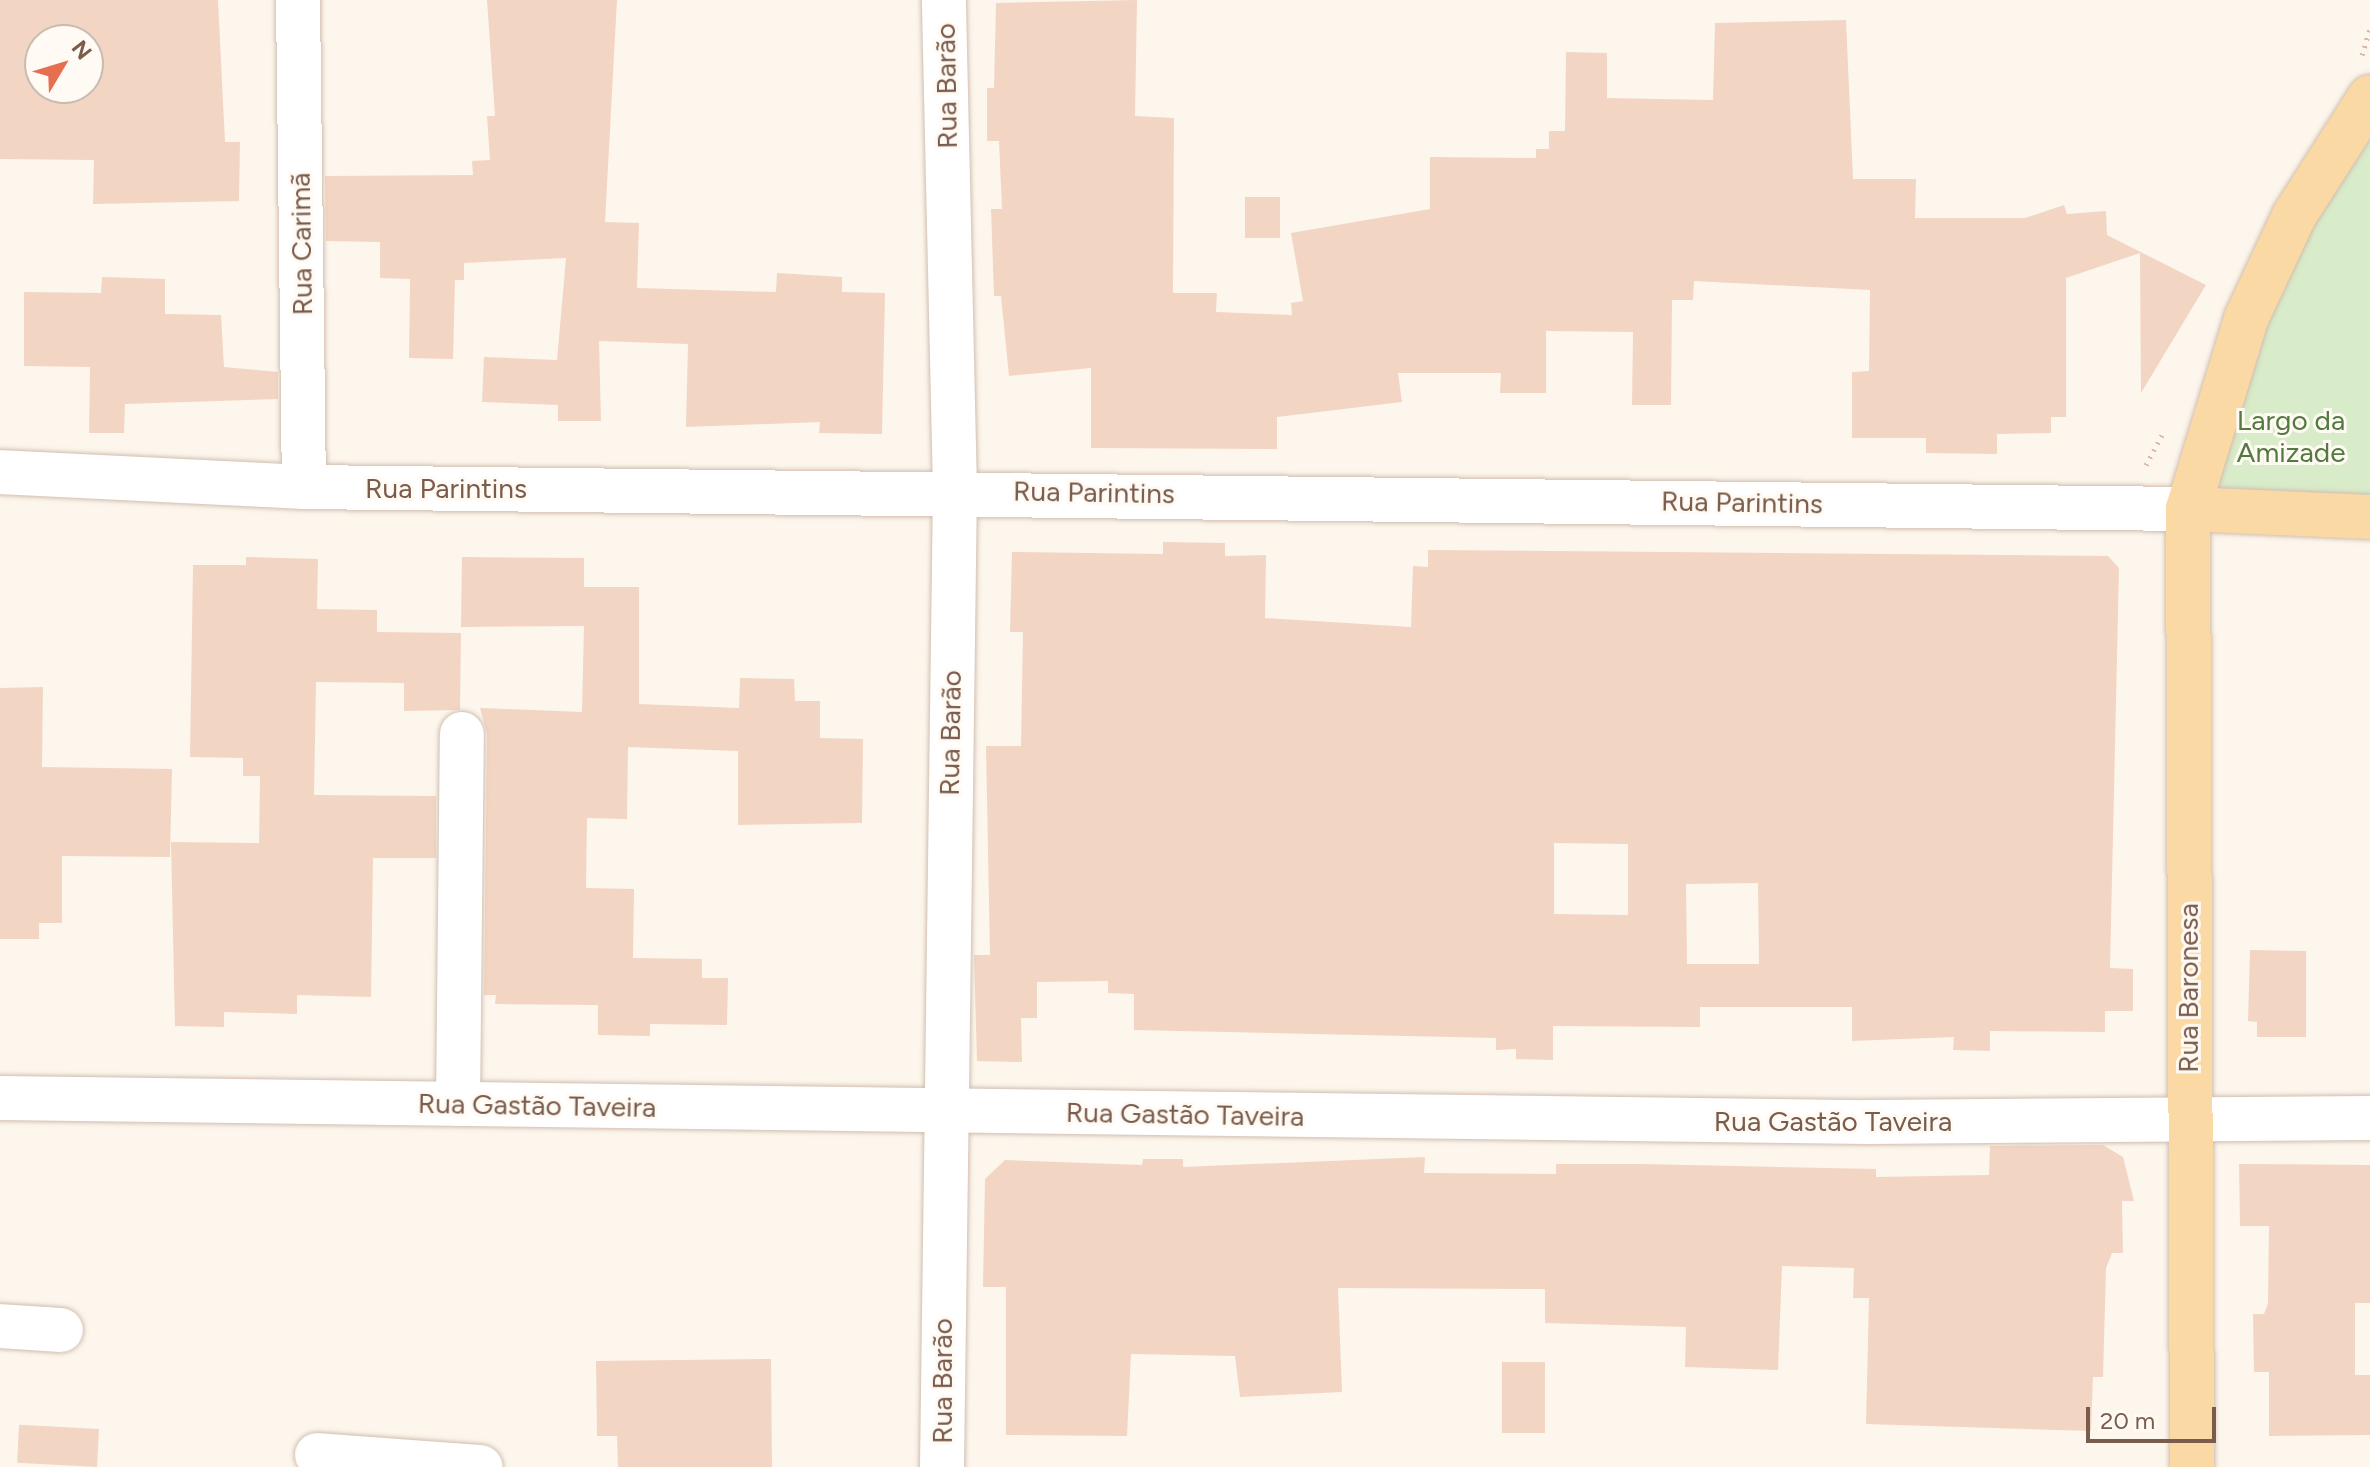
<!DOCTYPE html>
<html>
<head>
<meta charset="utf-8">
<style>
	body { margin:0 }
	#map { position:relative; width:2370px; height:1467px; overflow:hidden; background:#fdf6ec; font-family:Figtree,sans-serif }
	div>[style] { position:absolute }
	.green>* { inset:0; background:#d8ecc9 }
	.building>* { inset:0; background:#f3d5c3; transform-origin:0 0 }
	.path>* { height:5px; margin-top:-2.5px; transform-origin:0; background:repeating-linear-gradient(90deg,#d9b8a5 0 2px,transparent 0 8px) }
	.roads { filter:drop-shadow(0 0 2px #d1beb0) drop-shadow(0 0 2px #d1beb0) }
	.minor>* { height:44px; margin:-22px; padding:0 22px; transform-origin:22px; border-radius:22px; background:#fff }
	.major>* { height:44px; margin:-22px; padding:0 22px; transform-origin:22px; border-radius:22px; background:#fbd9a5 }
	span { translate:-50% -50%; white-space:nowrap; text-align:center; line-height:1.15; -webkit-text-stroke:6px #fffaf3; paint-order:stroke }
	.street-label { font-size:28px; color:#7a5c4d }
	.park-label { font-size:28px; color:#537a41 }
	.north { position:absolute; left:24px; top:24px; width:80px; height:80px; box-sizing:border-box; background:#fffaf3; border:2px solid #cabbb1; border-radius:50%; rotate:52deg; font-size:22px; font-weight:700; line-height:32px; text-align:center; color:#7a5c4d }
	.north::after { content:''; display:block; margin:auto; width:28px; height:36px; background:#e76f51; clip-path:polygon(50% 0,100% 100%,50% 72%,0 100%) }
	.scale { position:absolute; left:2086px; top:1407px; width:130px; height:36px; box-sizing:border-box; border:4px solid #7a5c4d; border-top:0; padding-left:10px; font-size:24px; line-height:28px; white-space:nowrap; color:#7a5c4d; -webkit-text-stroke:6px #fffaf3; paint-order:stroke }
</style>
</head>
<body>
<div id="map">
	<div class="green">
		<i style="clip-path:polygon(2370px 98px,2370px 517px,2188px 509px,2246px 319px)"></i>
	</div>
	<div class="building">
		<i style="clip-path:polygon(evenodd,0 0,218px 0,225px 142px,240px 142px,239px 201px,93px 204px,94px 160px,0 159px,0 0,40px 40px,88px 40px,88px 88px,40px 88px,40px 40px)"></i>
		<i style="clip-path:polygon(487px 0,617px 0,605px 222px,639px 223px,637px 288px,776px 292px,777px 273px,842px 277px,842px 292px,885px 293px,882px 434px,819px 433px,820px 422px,686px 427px,688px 344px,599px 341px,601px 421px,558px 421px,558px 405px,482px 402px,484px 357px,557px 360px,566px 258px,464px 263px,464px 280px,455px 280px,453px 359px,409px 358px,410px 279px,380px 278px,380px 242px,326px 241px,325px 176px,473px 175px,472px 161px,490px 160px,487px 116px,495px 116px)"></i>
		<i style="clip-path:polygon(1137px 0,1135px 116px,1174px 118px,1173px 293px,1217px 293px,1216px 312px,1292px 315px,1291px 303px,1303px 301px,1291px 233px,1430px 209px,1430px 157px,1536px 158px,1536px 149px,1549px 149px,1549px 131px,1565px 131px,1566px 52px,1607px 53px,1607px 98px,1713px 100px,1715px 23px,1803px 21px,1846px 20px,1853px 179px,1916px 179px,1915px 218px,2025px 218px,2064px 205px,2067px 214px,2106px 211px,2107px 235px,2206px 285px,2141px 393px,2140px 253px,2066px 278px,2066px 417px,2051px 417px,2051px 433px,1997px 434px,1997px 454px,1926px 453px,1926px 438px,1852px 438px,1852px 372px,1869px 371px,1870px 290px,1694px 281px,1693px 300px,1672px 300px,1671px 405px,1632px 405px,1633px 332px,1546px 331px,1546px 393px,1500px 393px,1501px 373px,1398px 373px,1402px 402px,1277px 417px,1277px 449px,1091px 448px,1091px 368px,1009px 376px,1001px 296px,994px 296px,991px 209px,1002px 209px,999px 141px,987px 141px,987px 88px,994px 88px,996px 3px)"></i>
		<i style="left:1245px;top:197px;width:35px;height:41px"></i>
		<i style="clip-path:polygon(102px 277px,165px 279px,165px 314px,221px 315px,224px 367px,278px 372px,278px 399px,125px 404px,124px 433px,89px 433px,90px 367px,24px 366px,24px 292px,101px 293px)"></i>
		<i style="clip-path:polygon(evenodd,1163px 542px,1225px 543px,1225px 556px,1266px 555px,1265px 618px,1411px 627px,1413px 566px,1428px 567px,1428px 550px,2108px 556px,2119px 568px,2110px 968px,2133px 969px,2133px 1011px,2105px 1011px,2105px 1032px,1990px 1031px,1990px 1051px,1953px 1050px,1954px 1037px,1852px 1041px,1852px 1007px,1700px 1007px,1700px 1027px,1553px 1026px,1553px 1060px,1516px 1059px,1516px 1049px,1496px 1050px,1496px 1038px,1134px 1030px,1134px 994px,1108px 993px,1108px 981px,1037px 982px,1037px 1018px,1021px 1018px,1022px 1062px,977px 1061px,974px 955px,990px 955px,986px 746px,1021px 746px,1023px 632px,1010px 632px,1012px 552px,1163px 554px,1163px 542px,1554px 843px,1628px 844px,1628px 915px,1554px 914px,1554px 843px,1163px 542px,1758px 883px,1759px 964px,1687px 964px,1686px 884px,1758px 883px)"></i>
		<i style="clip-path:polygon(246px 557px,318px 559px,317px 609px,377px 610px,377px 632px,461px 633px,460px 710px,404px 711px,404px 683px,316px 682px,314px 795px,436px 796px,436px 858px,373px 858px,371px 997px,297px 995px,297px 1014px,224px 1012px,224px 1027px,175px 1026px,171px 842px,259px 843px,260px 776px,243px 776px,243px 758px,190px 757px,193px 565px,246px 565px)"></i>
		<i style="clip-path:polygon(462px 557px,584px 558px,584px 587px,639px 587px,639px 704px,739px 708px,740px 678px,794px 679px,795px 701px,820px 701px,820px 738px,863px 739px,862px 823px,738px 825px,738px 751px,628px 747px,627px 819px,587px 818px,586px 888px,634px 889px,633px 958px,702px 959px,702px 978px,728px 978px,727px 1025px,650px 1024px,650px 1036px,598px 1035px,598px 1005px,495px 1004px,496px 995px,484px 995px,487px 734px,480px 708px,582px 712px,584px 626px,461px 627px)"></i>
		<i style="clip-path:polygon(43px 687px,42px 767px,172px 769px,170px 857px,62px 856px,62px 923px,39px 923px,39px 939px,0 939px,0 688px)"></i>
		<i style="clip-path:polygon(2250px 950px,2306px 951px,2306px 1037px,2257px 1037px,2257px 1022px,2248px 1021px)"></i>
		<i style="clip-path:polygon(2103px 1145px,2123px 1157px,2134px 1201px,2122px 1201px,2123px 1253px,2112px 1253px,2106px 1268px,2103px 1377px,2093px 1377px,2091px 1431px,1866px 1424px,1869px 1298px,1853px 1298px,1854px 1268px,1782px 1266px,1778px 1370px,1685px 1367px,1686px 1327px,1545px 1323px,1545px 1289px,1338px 1288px,1342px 1392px,1240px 1397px,1235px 1356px,1131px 1354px,1127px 1436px,1006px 1435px,1006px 1287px,983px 1287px,985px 1179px,1005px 1160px,1142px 1165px,1143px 1159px,1183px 1159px,1183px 1167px,1425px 1157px,1424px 1173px,1556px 1174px,1556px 1164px,1642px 1164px,1876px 1169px,1876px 1177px,1989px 1175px,1990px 1146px)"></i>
		<i style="clip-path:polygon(2239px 1164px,2370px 1165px,2370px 1303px,2355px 1303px,2355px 1375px,2370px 1375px,2370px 1435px,2269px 1436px,2269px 1372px,2254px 1372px,2253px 1314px,2264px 1314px,2268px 1303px,2269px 1226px,2240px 1226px)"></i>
		<i style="clip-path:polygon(771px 1359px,772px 1467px,618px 1467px,617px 1436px,597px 1436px,596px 1361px)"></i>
		<i style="left:1502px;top:1362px;width:43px;height:71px"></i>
		<i style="left:99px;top:1429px;width:38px;height:80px;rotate:93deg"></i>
	</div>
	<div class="path">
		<i style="left:2362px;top:55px;width:27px;rotate:-73deg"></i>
		<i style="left:2146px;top:465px;width:34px;rotate:-62deg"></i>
	</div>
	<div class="roads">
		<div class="minor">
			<i style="left:298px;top:0;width:487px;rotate:89.3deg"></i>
			<i style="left:0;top:472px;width:304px;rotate:2.8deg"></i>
			<i style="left:304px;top:487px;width:1884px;rotate:0.67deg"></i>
			<i style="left:0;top:1098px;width:1868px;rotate:0.74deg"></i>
			<i style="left:1868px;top:1122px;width:502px;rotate:-0.46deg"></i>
			<i style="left:458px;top:1104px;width:370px;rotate:-89.4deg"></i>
			<i style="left:0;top:1326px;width:61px;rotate:3.8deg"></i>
			<i style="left:317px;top:1455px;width:164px;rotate:4.2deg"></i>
			<i style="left:942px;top:1467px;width:977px;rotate:-89.24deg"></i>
			<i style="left:955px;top:490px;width:490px;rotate:-91.3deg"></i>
		</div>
		<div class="major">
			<i style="left:2188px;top:509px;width:182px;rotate:2.5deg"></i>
			<i style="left:2192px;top:1467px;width:958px;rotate:-90.24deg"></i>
			<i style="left:2188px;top:509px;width:199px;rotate:-73deg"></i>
			<i style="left:2246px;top:319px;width:114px;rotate:-65deg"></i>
			<i style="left:2294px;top:216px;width:141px;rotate:-57.4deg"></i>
		</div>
	</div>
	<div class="street-label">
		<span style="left:946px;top:86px;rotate:-91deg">Rua Barão</span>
		<span style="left:301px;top:244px;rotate:-91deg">Rua Carimã</span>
		<span style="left:446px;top:488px">Rua Parintins</span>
		<span style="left:1094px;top:492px;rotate:1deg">Rua Parintins</span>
		<span style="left:1742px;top:502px;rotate:1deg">Rua Parintins</span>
		<span style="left:950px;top:733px;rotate:-89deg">Rua Barão</span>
		<span style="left:2188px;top:988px;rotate:-90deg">Rua Baronesa</span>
		<span style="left:537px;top:1105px;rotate:1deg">Rua Gastão Taveira</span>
		<span style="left:1185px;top:1114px;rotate:1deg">Rua Gastão Taveira</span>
		<span style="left:1833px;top:1121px">Rua Gastão Taveira</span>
		<span style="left:942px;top:1381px;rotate:-90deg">Rua Barão</span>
	</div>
	<div class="park-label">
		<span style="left:2291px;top:436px">Largo da<br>Amizade</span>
	</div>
	<div class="north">N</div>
	<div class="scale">20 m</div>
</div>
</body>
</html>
